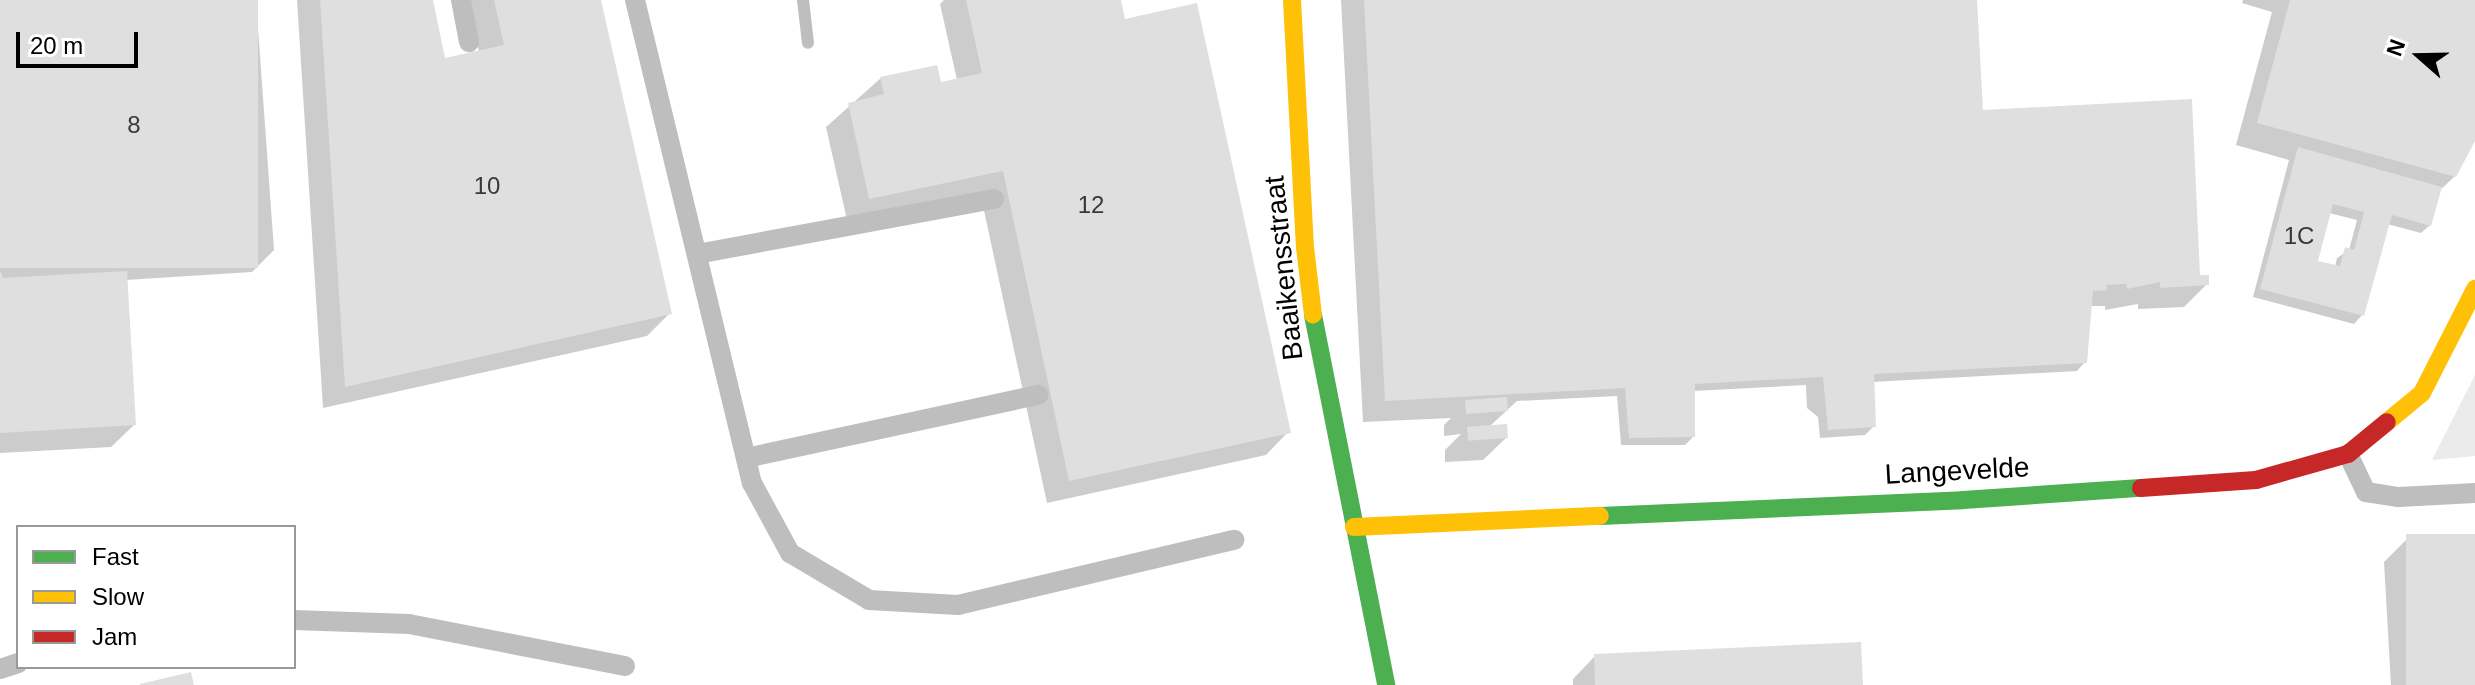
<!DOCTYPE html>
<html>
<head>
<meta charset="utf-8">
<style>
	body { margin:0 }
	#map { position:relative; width:2475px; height:685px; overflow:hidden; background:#fff; font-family:Helvetica,sans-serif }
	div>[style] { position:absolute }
	.green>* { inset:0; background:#ebebeb }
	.shadow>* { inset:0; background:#0003 }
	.stream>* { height:12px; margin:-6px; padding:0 6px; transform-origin:6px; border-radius:6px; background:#bebebe }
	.building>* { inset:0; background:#dfdfdf; transform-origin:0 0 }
	.lane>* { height:20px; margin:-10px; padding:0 10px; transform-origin:10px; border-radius:10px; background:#bebebe }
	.fast>* { height:18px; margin:-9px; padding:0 9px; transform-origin:9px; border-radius:9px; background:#4caf50 }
	.slow>* { height:18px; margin:-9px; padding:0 9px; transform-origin:9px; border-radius:9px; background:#ffc107 }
	.jam>* { height:18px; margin:-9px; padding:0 9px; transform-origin:9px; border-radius:9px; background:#c62828 }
	span { translate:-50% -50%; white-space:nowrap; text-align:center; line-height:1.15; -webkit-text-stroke:6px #fff; paint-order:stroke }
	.number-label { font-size:24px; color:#383838 }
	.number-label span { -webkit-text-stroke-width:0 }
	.street-label { font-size:28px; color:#000 }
	.legend { position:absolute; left:16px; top:525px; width:280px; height:144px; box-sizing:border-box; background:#fff; border:2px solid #999; margin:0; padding:10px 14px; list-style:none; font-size:24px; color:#000 }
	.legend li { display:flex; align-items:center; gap:16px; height:40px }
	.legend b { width:40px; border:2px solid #999 }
	.north { position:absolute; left:2379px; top:16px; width:80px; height:80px; -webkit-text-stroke:6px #fff; paint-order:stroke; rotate:290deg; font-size:22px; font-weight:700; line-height:32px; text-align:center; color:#000 }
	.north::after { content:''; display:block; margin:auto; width:28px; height:36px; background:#000; clip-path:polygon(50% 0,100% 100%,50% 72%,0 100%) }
	.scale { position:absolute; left:16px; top:32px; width:122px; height:36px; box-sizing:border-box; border:4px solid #000; border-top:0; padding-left:10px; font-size:24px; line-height:28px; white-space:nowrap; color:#000; -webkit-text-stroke:6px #fff; paint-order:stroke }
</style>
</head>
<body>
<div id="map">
	<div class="green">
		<i style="clip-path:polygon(2475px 375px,2475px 456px,2432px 460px)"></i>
	</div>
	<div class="shadow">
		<i style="clip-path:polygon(0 0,256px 0,274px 250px,252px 272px,126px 280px,134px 425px,111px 447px,0 453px)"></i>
		<i style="clip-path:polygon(297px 0,431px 0,444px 61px,479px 52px,468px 0,599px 0,670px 313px,647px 336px,323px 408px)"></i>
		<i style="clip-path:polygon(944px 0,1119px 0,1123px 22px,1288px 432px,1266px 455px,1047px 503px,980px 192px,847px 220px,826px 127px,881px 78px,940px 84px,957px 80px,940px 4px)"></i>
		<i style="clip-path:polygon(1341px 0,1975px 0,1981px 112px,2207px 284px,2184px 307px,2138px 309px,2138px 304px,2105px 310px,2105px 306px,2089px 306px,2085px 362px,2077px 371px,1872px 382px,1874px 426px,1865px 435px,1820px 438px,1818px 417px,1807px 408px,1806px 385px,1693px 391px,1693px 437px,1685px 445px,1621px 445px,1617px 396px,1517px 401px,1490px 426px,1506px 438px,1483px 460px,1445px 462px,1445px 450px,1461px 434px,1444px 436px,1444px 425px,1451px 418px,1363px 422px)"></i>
		<i style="clip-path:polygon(evenodd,2243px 0,2475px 0,2475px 136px,2455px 176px,2438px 192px,2430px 225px,2421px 233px,2387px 224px,2362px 315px,2354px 324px,2253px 297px,2289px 160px,2236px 145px,2272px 12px,2242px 3px,2243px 0,2329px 213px,2357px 220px,2349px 250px,2337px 258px,2335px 267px,2315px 262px,2329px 213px)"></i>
		<i style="clip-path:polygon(2475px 536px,2475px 685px,2391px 685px,2384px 562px,2407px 539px)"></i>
		<i style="clip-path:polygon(1595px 656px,1861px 685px,1573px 685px,1573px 679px)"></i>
	</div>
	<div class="stream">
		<i style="left:803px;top:0;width:43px;rotate:83.4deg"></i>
	</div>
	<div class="building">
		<i style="left:0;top:0;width:258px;height:268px"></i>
		<i style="clip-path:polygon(320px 0,433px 0,445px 58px,504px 45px,494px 0,601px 0,672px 314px,345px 387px)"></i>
		<i style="clip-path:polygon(966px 0,1121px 0,1125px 19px,1197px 3px,1291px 433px,1069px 481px,1003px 171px,869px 199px,848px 103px,884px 94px,880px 77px,937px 65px,941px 82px,982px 73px)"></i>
		<i style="clip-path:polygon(1364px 0,1977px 0,1983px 110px,2192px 99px,2200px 275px,2209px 275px,2209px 285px,2160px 288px,2160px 282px,2127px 289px,2126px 284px,2106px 285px,2107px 290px,2093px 291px,2087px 363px,1874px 374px,1876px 427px,1828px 430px,1823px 377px,1695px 384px,1695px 437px,1629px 438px,1625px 388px,1385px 401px)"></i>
		<i style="clip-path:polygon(2290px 0,2475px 0,2475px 141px,2456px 177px,2257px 123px)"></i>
		<i style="clip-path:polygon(evenodd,2298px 147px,2442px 187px,2431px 226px,2392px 215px,2364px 316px,2260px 289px,2298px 147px,2333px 204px,2364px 212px,2354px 250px,2345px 247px,2340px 266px,2318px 261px,2333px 204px)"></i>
		<i style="clip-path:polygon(0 271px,3px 278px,127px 271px,136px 425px,0 433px)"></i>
		<i style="left:1507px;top:397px;width:14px;height:42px;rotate:86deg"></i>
		<i style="left:1507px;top:424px;width:14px;height:40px;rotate:86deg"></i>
		<i style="left:2475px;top:534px;width:151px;height:69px;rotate:90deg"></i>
		<i style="clip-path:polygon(1861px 642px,1863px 685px,1595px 685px,1594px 654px)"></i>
		<i style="clip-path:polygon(191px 672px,194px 685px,140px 685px,140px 684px)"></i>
	</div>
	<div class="lane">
		<i style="left:461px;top:0;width:43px;rotate:79.2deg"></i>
		<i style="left:635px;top:0;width:497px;rotate:76.4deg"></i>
		<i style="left:752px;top:483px;width:80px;rotate:61.5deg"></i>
		<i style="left:790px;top:553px;width:92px;rotate:30.7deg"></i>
		<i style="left:869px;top:600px;width:89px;rotate:3.2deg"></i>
		<i style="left:958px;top:605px;width:284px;rotate:-13.3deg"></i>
		<i style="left:697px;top:254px;width:302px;rotate:-10.5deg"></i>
		<i style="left:2348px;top:454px;width:42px;rotate:64.7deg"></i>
		<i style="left:2366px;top:492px;width:33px;rotate:9deg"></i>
		<i style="left:2399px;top:497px;width:76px;rotate:-3deg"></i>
		<i style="left:746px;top:458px;width:299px;rotate:-12.2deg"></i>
		<i style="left:294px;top:620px;width:115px;rotate:2deg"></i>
		<i style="left:409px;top:624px;width:220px;rotate:11deg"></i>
		<i style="left:0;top:669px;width:19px;rotate:-18deg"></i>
	</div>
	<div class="fast">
		<i style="left:1313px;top:315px;width:377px;rotate:78.8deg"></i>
		<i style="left:1600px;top:516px;width:363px;rotate:-2.5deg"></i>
		<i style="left:1963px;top:500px;width:178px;rotate:-3.9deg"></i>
	</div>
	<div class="slow">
		<i style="left:1292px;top:0;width:247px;rotate:87deg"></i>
		<i style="left:1305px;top:247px;width:68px;rotate:83.3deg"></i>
		<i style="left:2387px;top:422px;width:45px;rotate:-39.6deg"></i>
		<i style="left:2422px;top:393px;width:117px;rotate:-63deg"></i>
		<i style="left:1354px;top:527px;width:246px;rotate:-2.6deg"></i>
	</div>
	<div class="jam">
		<i style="left:2141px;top:488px;width:115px;rotate:-4deg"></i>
		<i style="left:2256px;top:480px;width:96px;rotate:-15.8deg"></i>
		<i style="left:2348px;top:454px;width:50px;rotate:-39.4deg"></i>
	</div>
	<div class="number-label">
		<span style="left:134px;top:125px">8</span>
		<span style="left:487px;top:186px">10</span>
		<span style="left:1091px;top:205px">12</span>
		<span style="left:2299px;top:236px">1C</span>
	</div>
	<div class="street-label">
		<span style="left:1284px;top:268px;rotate:-96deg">Baaikensstraat</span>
		<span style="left:1957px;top:471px;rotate:-3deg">Langevelde</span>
	</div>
	<ul class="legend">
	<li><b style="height:10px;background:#4caf50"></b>Fast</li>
	<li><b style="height:10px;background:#ffc107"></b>Slow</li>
	<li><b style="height:10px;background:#c62828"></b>Jam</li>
	</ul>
	<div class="north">N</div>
	<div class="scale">20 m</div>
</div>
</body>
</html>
